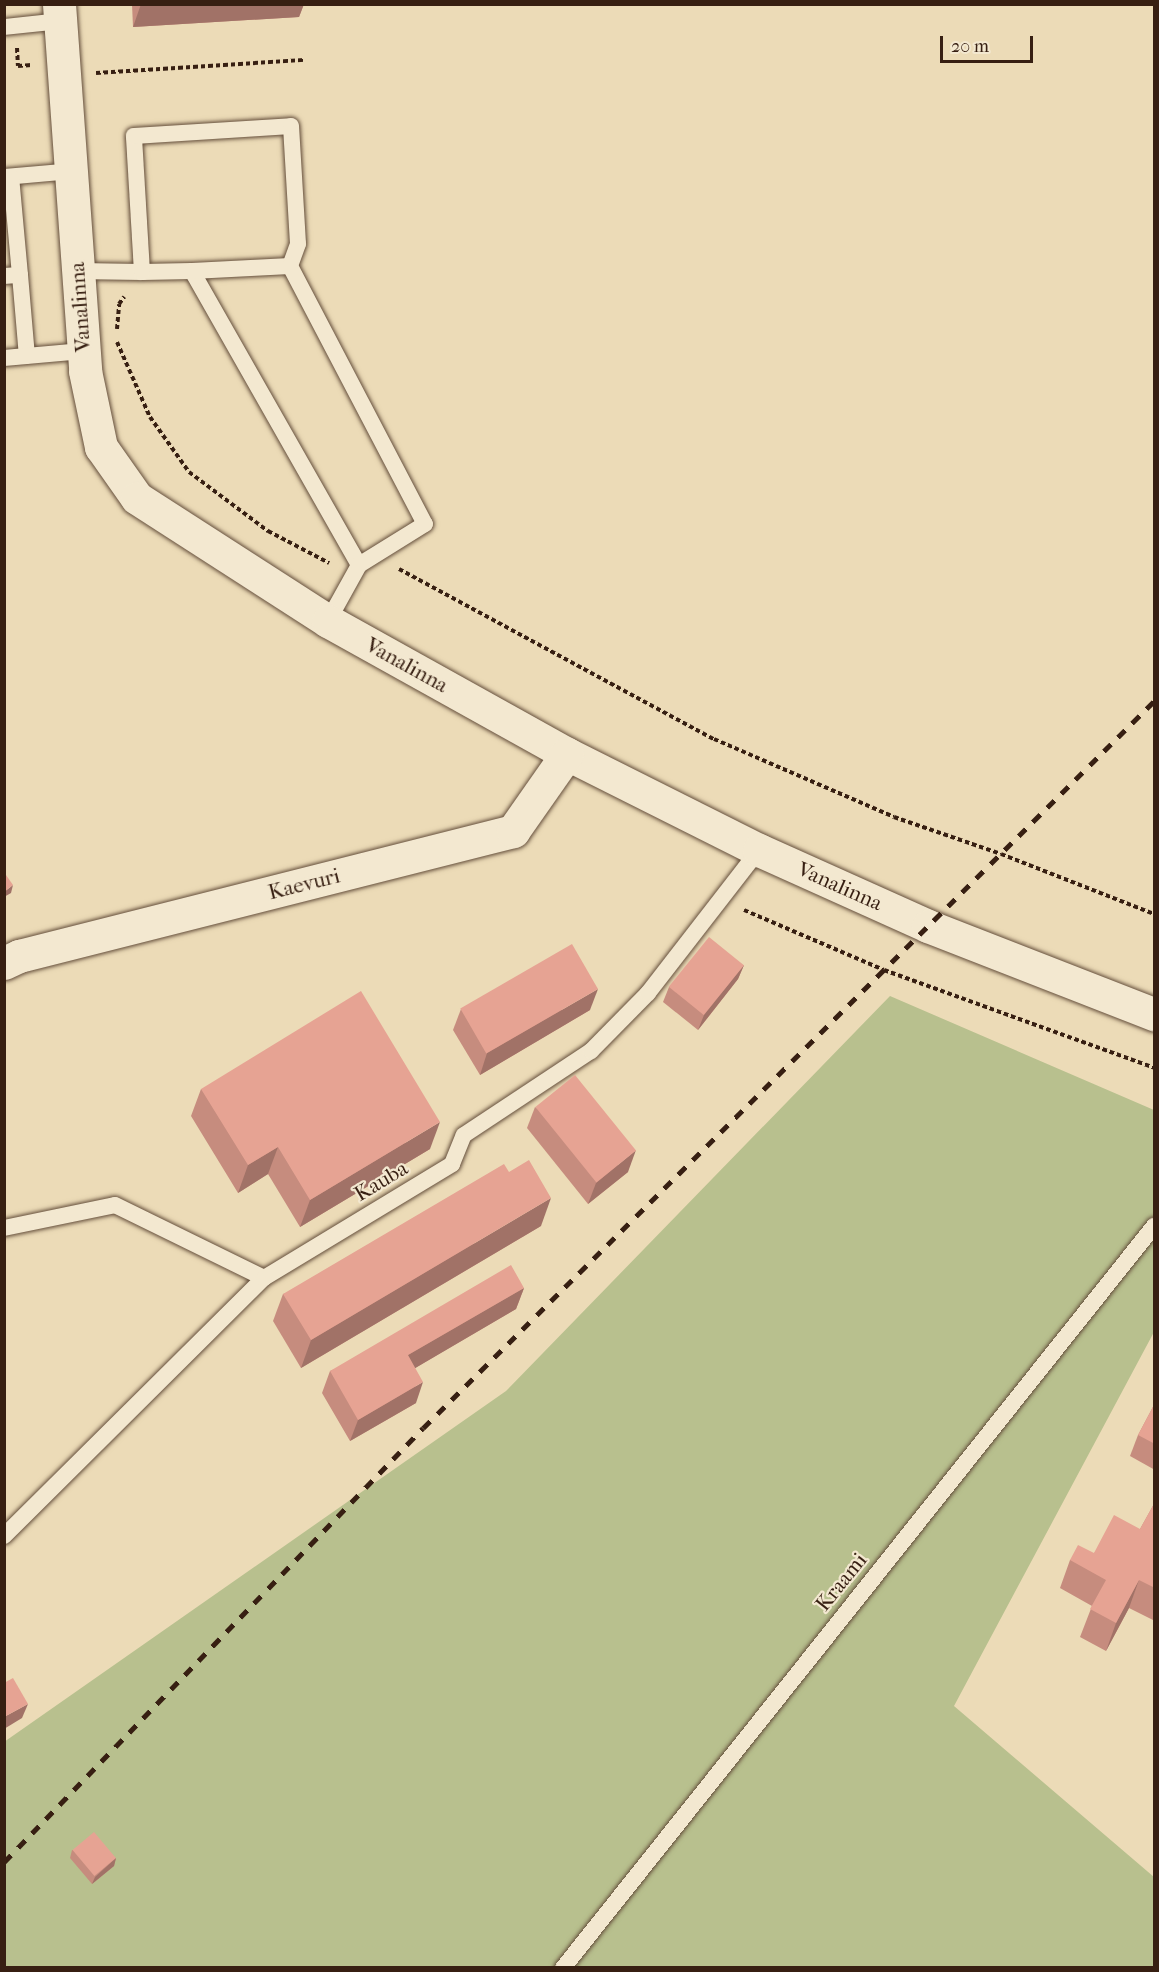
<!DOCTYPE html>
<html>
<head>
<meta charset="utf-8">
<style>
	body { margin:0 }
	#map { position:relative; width:1159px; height:1972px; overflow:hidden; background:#ecdbb7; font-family:"IM FELL French Canon",serif }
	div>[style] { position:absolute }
	.green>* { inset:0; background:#b8c08e }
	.path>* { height:4px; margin-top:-2px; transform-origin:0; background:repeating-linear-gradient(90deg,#371f12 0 4.5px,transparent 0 7.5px) }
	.roads { filter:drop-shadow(0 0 2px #644e3b) drop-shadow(0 0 2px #644e3b) }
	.service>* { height:16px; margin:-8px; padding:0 8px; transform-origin:8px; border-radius:8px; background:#f3e8d0 }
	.minor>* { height:33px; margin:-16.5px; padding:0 16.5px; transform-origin:16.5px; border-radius:16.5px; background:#f3e8d0 }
	.rail>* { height:4.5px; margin-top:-2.25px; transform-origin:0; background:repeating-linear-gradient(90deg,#371f12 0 10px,transparent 0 20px) }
	.wall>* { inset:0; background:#c68c7e }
	.shaded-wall>* { inset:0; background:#a17267 }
	.building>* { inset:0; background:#e6a393; transform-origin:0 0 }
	span { translate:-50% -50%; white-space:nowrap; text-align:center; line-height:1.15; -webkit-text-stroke:4.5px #f3e8d0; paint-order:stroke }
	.street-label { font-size:21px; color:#371f12 }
	.frame { position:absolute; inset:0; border:6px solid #371f12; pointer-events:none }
	.scale { position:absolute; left:940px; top:36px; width:93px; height:27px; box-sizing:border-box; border:3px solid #371f12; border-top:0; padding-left:8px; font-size:18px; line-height:21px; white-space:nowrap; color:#371f12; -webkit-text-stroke:4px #f3e8d0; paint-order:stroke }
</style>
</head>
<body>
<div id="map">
	<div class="green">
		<i style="clip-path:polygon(890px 996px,1154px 1110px,1154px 1332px,954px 1706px,1154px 1877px,1154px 1967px,5px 1967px,4px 1742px,506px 1391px)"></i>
	</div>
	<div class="path">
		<i style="left:17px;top:48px;width:18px;rotate:87deg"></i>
		<i style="left:18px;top:66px;width:14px;rotate:-4deg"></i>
		<i style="left:96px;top:73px;width:209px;rotate:-3.6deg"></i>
		<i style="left:117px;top:329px;width:25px;rotate:-85deg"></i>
		<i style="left:119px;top:304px;width:9px;rotate:-54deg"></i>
		<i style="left:117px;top:342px;width:82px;rotate:66.3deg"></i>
		<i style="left:150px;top:417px;width:67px;rotate:54.7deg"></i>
		<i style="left:189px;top:472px;width:99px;rotate:36.8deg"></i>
		<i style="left:268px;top:531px;width:69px;rotate:27.7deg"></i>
		<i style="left:399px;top:569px;width:358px;rotate:28.4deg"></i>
		<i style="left:714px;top:739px;width:196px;rotate:23.4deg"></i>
		<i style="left:894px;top:817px;width:113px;rotate:19.1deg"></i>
		<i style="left:1001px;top:854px;width:164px;rotate:21.4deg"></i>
		<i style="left:744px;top:910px;width:152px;rotate:23.2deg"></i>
		<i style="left:884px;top:970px;width:287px;rotate:19.9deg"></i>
	</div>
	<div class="roads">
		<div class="service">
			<i style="left:4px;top:27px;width:56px;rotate:-6.1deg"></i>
			<i style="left:4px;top:177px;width:68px;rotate:-5deg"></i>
			<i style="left:77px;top:271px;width:65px;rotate:0.9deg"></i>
			<i style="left:192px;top:271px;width:50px;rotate:178.9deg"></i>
			<i style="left:142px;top:272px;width:136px;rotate:-93.4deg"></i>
			<i style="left:134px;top:136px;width:157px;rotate:-3.6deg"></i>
			<i style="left:291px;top:126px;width:118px;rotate:86.6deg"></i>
			<i style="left:298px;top:244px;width:23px;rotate:110deg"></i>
			<i style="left:20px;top:275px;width:81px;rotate:85.1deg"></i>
			<i style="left:4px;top:276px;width:16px;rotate:-4deg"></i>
			<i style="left:20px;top:275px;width:98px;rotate:-95.2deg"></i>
			<i style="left:4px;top:358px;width:79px;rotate:-5.1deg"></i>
			<i style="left:328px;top:621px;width:64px;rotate:-61deg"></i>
			<i style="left:359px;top:565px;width:338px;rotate:-119.6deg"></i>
			<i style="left:192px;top:271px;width:98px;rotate:-2.9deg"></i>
			<i style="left:290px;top:266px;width:291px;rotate:62.4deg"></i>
			<i style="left:425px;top:524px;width:78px;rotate:148.2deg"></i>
			<i style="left:4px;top:1228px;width:113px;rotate:-11.7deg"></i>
			<i style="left:115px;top:1205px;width:166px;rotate:26.1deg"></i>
			<i style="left:4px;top:1536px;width:366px;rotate:-44.8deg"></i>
			<i style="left:264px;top:1278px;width:220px;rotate:-31.2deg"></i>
			<i style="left:452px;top:1164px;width:31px;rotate:-68deg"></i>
			<i style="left:464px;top:1135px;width:152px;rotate:-33.5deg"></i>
			<i style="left:591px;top:1051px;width:81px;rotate:-45.5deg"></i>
			<i style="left:648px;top:993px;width:181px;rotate:-52.2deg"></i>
			<i style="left:563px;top:1968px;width:949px;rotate:-51.46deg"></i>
		</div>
		<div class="minor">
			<i style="left:59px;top:4px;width:368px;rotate:85.9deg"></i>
			<i style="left:85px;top:371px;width:78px;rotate:78.1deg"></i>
			<i style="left:101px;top:447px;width:62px;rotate:54.8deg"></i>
			<i style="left:137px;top:498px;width:227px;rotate:32.8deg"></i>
			<i style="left:328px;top:621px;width:274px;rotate:29.1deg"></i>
			<i style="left:567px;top:754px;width:215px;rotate:26.6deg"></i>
			<i style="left:759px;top:850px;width:185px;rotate:24.2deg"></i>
			<i style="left:928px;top:926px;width:243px;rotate:21.3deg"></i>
			<i style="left:4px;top:963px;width:17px;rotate:-25deg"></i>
			<i style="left:19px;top:956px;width:510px;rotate:-14.2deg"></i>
			<i style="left:513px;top:831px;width:94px;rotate:-55deg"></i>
		</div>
	</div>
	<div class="rail">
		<i style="left:4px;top:1862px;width:603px;rotate:-46.01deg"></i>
		<i style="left:423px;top:1428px;width:1031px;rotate:-44.84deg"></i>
	</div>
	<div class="wall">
		<i style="clip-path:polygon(132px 4px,304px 4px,299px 17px,133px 27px)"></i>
		<i style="clip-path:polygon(744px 965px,738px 979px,698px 1030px,663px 1002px,669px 987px)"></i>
		<i style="clip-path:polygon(461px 1009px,590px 1010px,480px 1075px,453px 1030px)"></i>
		<i style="clip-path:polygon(201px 1089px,430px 1149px,300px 1227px,268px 1174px,238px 1193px,191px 1116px)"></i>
		<i style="clip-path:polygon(535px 1107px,628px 1172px,588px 1204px,527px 1128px)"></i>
		<i style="clip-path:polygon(541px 1226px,301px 1368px,273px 1321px,283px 1294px)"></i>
		<i style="clip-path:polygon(524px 1288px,516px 1309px,415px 1368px,416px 1403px,350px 1441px,322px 1393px,330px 1371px)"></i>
		<i style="clip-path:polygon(1155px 1403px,1155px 1470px,1130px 1456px,1138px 1435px)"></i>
		<i style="clip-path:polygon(1155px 1502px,1155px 1621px,1129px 1608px,1106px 1651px,1080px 1637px,1092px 1606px,1060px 1588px,1070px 1560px,1094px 1553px,1140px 1529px)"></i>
		<i style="clip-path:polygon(72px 1850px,116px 1858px,114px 1866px,92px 1884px,70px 1858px)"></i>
	</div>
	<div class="shaded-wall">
		<i style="clip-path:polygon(141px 4px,304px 4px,299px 17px,133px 27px)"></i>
		<i style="clip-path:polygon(13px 885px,11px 893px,4px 897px,4px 892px)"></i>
		<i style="clip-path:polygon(744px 965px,738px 979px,698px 1030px,704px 1015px)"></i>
		<i style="clip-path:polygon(598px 989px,590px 1010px,480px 1075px,487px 1053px)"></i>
		<i style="clip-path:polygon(440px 1122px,430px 1149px,300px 1227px,310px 1200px)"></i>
		<i style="clip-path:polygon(278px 1147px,268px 1174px,238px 1193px,248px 1165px)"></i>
		<i style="clip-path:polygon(636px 1150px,628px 1172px,588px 1204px,596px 1183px)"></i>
		<i style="clip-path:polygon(551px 1198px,541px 1226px,301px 1368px,311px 1340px)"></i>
		<i style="clip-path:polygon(524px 1288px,516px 1309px,400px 1377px,408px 1355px)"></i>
		<i style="clip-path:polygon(423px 1382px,416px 1403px,350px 1441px,358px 1420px)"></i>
		<i style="clip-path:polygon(1139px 1580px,1129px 1608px,1106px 1651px,1116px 1623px)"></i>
		<i style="clip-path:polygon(28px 1704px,22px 1718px,4px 1729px,4px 1717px)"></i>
		<i style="clip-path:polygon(116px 1858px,114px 1866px,92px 1884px,95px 1877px)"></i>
	</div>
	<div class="building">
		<i style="clip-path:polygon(6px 875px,13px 885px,4px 892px,4px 876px)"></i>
		<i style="left:709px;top:937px;width:45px;height:64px;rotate:39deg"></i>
		<i style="left:572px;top:944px;width:52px;height:129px;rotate:60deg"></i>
		<i style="clip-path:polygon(361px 991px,440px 1122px,310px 1200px,278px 1147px,248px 1165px,201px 1089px)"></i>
		<i style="left:575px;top:1075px;width:97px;height:51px;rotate:51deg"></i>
		<i style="clip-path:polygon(529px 1160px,551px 1198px,311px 1340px,283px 1294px,504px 1164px,509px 1172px)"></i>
		<i style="clip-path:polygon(511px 1265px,524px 1288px,408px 1355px,423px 1382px,358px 1420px,330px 1371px)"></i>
		<i style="clip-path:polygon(1155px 1403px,1155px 1444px,1138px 1435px)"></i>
		<i style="clip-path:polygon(1155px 1502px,1155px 1588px,1139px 1580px,1116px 1623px,1090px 1609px,1106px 1580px,1070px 1560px,1078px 1545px,1094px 1553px,1114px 1515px,1140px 1529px)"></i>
		<i style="clip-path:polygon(13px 1678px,28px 1704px,4px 1717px,4px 1683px)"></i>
		<i style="left:94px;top:1832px;width:34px;height:28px;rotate:50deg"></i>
	</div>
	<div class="street-label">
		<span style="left:80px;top:307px;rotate:-94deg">Vanalinna</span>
		<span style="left:407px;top:665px;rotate:29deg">Vanalinna</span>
		<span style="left:304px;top:884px;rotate:-14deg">Kaevuri</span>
		<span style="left:840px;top:886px;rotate:24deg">Vanalinna</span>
		<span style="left:381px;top:1181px;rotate:-31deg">Kauba</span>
		<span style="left:841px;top:1582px;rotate:-51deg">Kraami</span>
	</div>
	<div class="frame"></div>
	<div class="scale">20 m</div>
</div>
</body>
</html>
